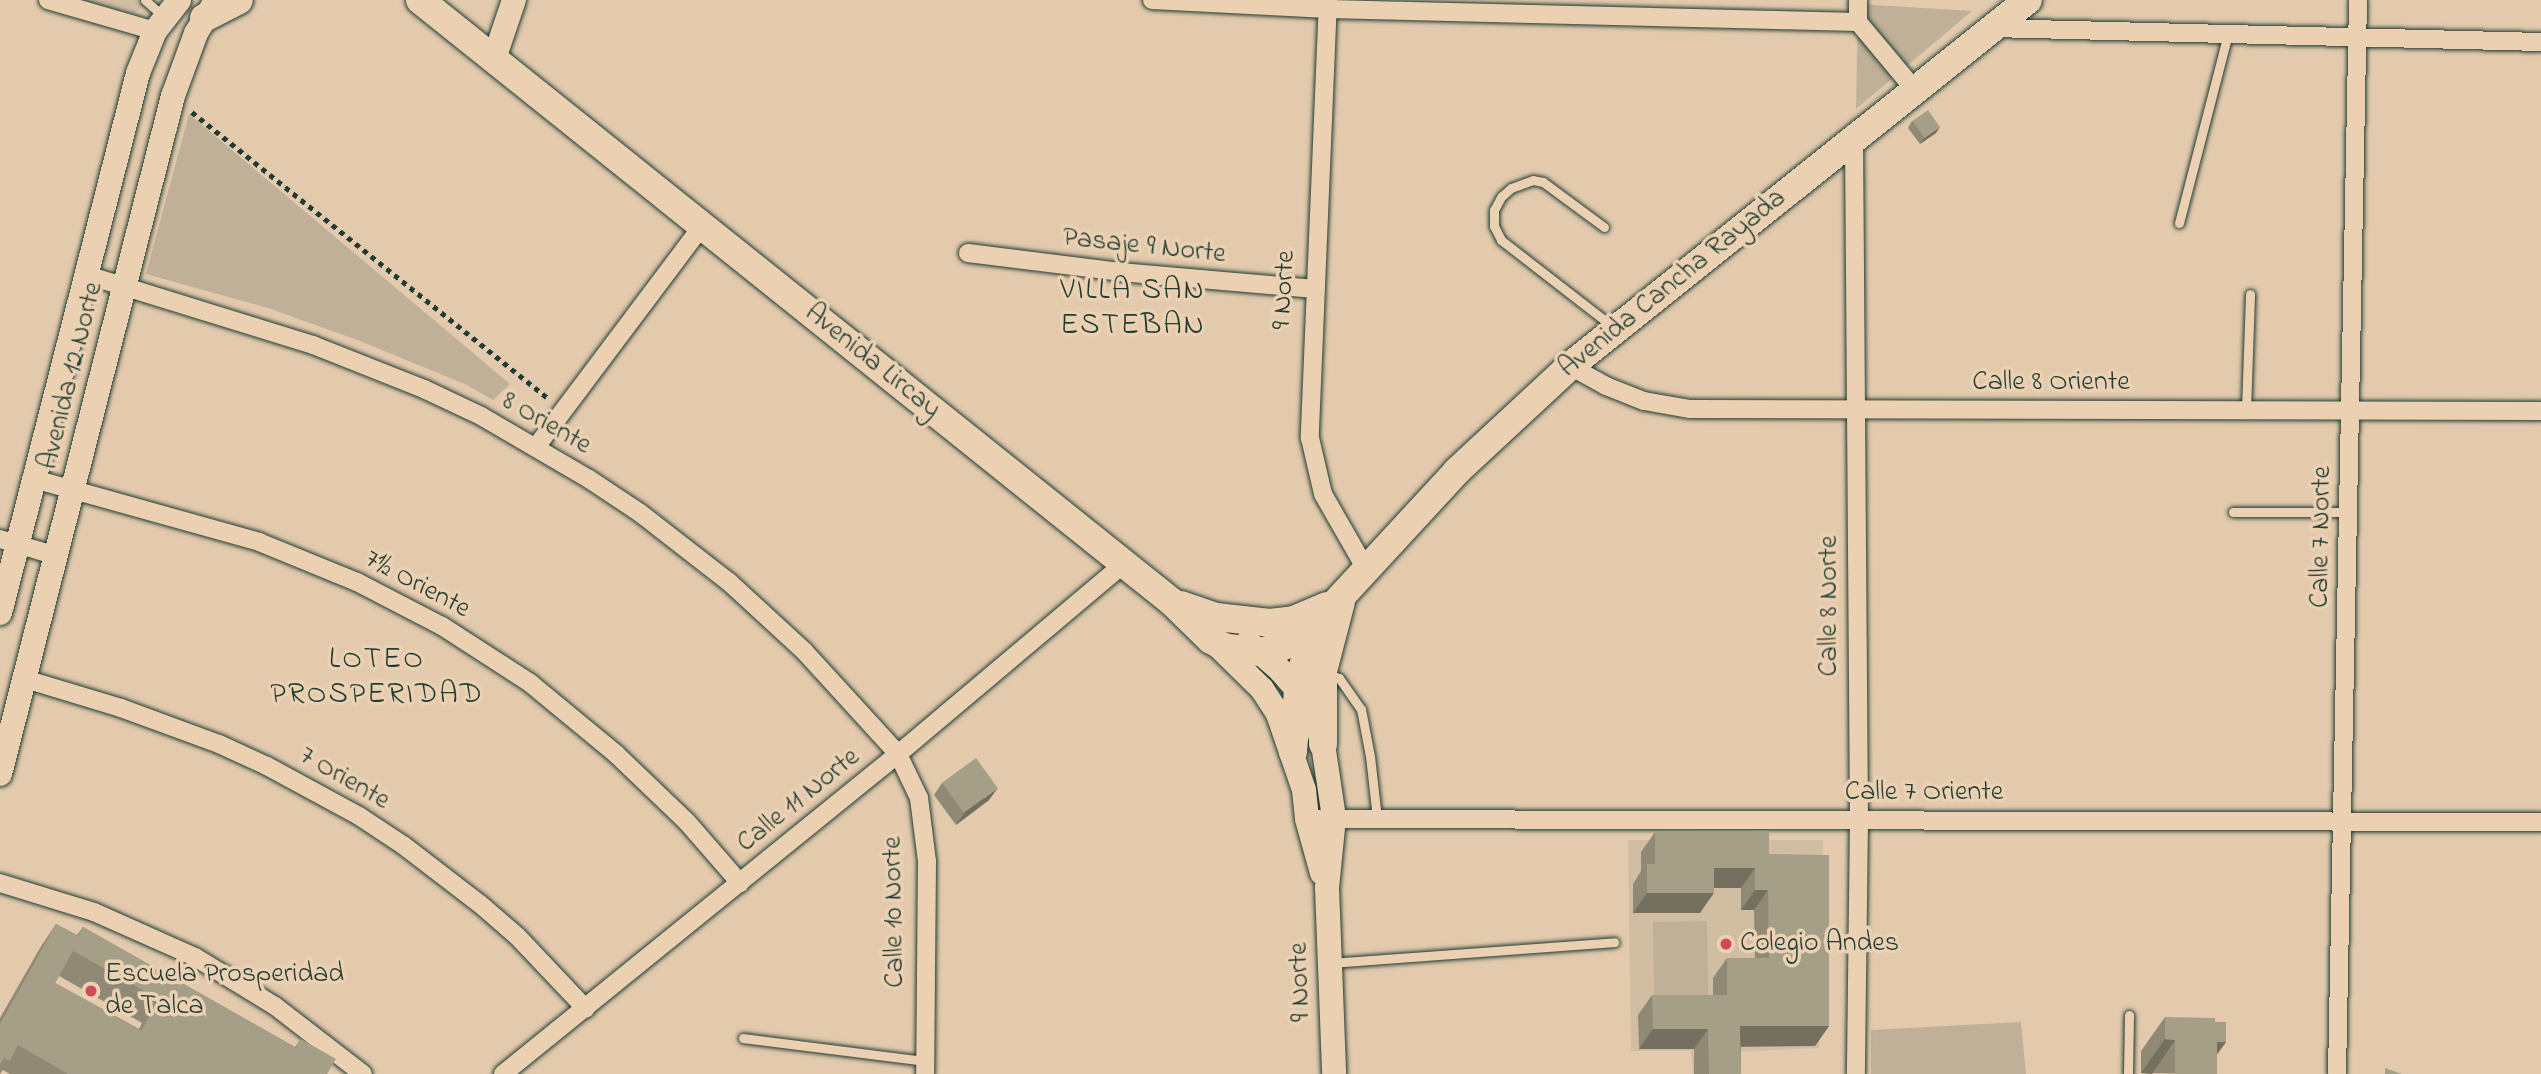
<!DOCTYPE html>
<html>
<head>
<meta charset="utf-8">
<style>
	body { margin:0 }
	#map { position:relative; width:2541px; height:1074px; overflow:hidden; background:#e3caad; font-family:"Indie Flower",sans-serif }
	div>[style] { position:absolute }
	.built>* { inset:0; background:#d1bda2 }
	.green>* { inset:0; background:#bfb097; transform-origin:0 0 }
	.path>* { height:4.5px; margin-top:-2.25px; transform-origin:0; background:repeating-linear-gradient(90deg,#1f3d34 0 5px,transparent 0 10px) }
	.roads { filter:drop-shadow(0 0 2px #1f3d34) drop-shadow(0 0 2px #1f3d34) }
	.lane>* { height:9px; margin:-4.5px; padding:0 4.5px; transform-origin:4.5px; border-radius:4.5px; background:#ebd0b2 }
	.street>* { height:18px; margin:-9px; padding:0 9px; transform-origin:9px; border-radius:9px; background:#ebd0b2 }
	.secondary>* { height:24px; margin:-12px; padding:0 12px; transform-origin:12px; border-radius:12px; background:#ebd0b2 }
	.primary>* { height:28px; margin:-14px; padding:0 14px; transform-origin:14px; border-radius:14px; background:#ebd0b2 }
	.wall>* { inset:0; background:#8f8975 }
	.shaded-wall>* { inset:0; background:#746f5f }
	.building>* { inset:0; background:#a69f88; transform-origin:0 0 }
	.dots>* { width:19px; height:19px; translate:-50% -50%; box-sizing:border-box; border:4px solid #ebd0b2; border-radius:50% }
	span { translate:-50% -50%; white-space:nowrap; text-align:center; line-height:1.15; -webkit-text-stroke:7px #ebd0b2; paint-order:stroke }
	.street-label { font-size:28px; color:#1f3d34 }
	.poi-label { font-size:28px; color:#1f3d34 }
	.left { translate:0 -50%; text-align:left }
	.neighbourhood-label { font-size:30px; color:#1f3d34; letter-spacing:2px }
</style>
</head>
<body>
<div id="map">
	<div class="built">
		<i style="clip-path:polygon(80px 0,151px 0,133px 14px)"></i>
		<i style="clip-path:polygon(1628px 840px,1823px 840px,1819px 1048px,1729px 1052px,1729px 1074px,1693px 1074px,1691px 1051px,1631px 1051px)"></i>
	</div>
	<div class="green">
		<i style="clip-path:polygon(1858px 4px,1972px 11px,1856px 109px)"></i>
		<i style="clip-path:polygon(189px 114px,510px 384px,493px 400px,467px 385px,360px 341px,268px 308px,146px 274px)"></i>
		<i style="left:1707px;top:921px;width:93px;height:54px;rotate:89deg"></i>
		<i style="clip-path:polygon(2021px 1022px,2026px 1074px,1871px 1074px,1871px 1030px)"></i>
	</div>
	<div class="path">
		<i style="left:192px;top:112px;width:457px;rotate:38.8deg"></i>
	</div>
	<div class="roads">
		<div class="lane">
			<i style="left:145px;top:0;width:25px;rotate:42deg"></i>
			<i style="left:2179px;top:223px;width:195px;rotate:-75.5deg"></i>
			<i style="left:1604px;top:227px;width:76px;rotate:-143.6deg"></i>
			<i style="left:1543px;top:182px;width:10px;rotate:-169deg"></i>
			<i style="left:1533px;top:180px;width:23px;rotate:160deg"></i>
			<i style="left:1511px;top:188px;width:13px;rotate:138deg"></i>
			<i style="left:1501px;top:197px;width:15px;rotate:118deg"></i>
			<i style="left:1494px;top:210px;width:16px;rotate:90deg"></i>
			<i style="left:1494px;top:226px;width:16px;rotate:63deg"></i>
			<i style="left:1501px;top:240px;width:142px;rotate:37.8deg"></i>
			<i style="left:2246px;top:410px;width:116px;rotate:-88deg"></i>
			<i style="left:2233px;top:512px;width:116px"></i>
			<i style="left:1328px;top:674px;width:12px;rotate:20deg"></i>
			<i style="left:1339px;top:678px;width:38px;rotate:55deg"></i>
			<i style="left:1361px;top:709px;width:48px;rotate:79.2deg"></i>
			<i style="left:1370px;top:756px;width:62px;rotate:83.6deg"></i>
			<i style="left:1331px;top:963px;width:284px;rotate:-4.2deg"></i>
			<i style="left:743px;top:1038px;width:184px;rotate:7.2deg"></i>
			<i style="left:2128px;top:1074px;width:59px;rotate:-89deg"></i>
		</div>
		<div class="street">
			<i style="left:48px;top:0;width:111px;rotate:16.2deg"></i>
			<i style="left:1152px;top:0;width:176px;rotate:2.9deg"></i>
			<i style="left:1328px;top:9px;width:530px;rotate:1.41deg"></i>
			<i style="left:1328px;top:0;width:438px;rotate:92.4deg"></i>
			<i style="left:1310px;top:438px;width:57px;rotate:76.9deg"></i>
			<i style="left:1323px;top:494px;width:86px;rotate:60.2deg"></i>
			<i style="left:1858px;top:0;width:22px;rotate:90deg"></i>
			<i style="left:1858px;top:22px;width:87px;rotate:50.1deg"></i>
			<i style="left:1992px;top:28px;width:549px;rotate:1.46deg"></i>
			<i style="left:1854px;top:137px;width:682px;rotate:89.58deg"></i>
			<i style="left:1859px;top:819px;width:255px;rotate:90.7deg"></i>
			<i style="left:968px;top:253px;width:153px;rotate:7.1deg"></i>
			<i style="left:1120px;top:272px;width:196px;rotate:5deg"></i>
			<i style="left:87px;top:275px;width:237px;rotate:17.2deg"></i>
			<i style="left:313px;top:345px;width:119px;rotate:21.6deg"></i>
			<i style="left:424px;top:389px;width:63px;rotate:25.3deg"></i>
			<i style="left:481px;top:416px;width:125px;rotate:30.3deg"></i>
			<i style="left:589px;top:479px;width:61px;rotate:33.7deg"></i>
			<i style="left:640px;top:513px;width:113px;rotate:37.8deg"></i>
			<i style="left:729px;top:582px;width:102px;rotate:42.6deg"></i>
			<i style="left:804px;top:651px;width:139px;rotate:47.6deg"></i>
			<i style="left:898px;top:754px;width:49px;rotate:64.5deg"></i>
			<i style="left:919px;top:798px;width:64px;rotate:82.8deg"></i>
			<i style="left:927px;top:861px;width:213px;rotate:90.5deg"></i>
			<i style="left:1570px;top:366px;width:41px;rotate:29.1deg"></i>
			<i style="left:1606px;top:386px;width:41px;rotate:21.5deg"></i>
			<i style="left:1644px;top:401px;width:47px;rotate:9.9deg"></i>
			<i style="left:1690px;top:409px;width:851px;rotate:0.13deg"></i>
			<i style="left:536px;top:447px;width:276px;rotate:-53.1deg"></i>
			<i style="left:34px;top:479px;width:234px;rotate:15.6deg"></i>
			<i style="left:259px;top:542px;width:106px;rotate:22.2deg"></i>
			<i style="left:357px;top:582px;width:96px;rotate:27.4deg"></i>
			<i style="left:442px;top:626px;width:105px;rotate:32.9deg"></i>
			<i style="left:530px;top:683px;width:112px;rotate:39.5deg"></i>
			<i style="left:616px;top:754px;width:98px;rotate:43.8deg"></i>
			<i style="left:687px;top:822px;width:81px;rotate:49deg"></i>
			<i style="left:0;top:539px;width:59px;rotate:16.6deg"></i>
			<i style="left:25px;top:679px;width:100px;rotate:16.8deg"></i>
			<i style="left:121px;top:708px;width:104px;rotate:20.2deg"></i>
			<i style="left:219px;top:744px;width:53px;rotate:24.6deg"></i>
			<i style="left:267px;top:766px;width:105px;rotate:28.5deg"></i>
			<i style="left:359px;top:816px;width:53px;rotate:33.4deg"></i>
			<i style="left:403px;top:845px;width:97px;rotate:37.5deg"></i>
			<i style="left:480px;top:904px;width:49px;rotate:40.9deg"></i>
			<i style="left:517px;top:936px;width:100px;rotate:46.6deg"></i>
			<i style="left:1307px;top:819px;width:1234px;rotate:0.14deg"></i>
			<i style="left:0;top:883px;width:98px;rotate:17.1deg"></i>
			<i style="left:94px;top:912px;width:111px;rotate:24deg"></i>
			<i style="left:195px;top:957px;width:94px;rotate:31.5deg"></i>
			<i style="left:275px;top:1006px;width:111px;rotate:37.7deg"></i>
			<i style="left:503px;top:1074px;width:508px;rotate:-39.01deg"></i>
			<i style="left:898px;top:754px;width:295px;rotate:-40.1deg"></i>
			<i style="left:2337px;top:1074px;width:1074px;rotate:-88.88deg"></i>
		</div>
		<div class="secondary">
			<i style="left:494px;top:59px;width:62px;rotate:-71.3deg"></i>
			<i style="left:0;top:613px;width:557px;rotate:-75.66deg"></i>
			<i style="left:138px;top:73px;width:45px;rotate:-68deg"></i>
			<i style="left:155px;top:31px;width:39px;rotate:-52deg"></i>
			<i style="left:1212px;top:640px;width:70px;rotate:44.4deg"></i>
			<i style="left:1262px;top:689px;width:30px;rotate:57deg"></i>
			<i style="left:1278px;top:714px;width:80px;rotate:71.1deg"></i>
			<i style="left:1304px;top:790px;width:29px;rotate:84deg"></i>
			<i style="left:1307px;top:819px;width:56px;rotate:74.5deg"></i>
			<i style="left:1248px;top:642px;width:43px;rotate:41.2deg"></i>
			<i style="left:1280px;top:670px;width:44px;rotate:48.7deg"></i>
			<i style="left:1309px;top:703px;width:43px;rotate:71.1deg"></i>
			<i style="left:1323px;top:744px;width:75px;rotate:81.5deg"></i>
			<i style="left:1334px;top:818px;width:70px;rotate:95.7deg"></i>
			<i style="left:1327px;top:888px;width:186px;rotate:87.8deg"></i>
			<i style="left:0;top:774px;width:700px;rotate:-75.69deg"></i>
			<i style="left:173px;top:96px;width:67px;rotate:-69.9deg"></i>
			<i style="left:196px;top:33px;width:36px;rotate:-58deg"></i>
		</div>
		<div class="primary">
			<i style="left:420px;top:0;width:963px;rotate:38.68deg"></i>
			<i style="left:1172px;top:602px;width:54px;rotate:44.3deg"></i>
			<i style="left:1211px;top:640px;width:15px;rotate:28deg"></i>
			<i style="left:1224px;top:647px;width:35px;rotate:8deg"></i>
			<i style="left:1259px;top:652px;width:23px;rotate:-13deg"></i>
			<i style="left:1281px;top:647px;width:25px;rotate:-23deg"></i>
			<i style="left:1304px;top:637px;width:226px;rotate:-47.3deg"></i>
			<i style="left:1457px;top:471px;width:154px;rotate:-42.9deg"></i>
			<i style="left:1570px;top:366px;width:586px;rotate:-38.63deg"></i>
			<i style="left:204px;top:18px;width:39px;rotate:-27deg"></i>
			<i style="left:1181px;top:605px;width:37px;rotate:19deg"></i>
			<i style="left:1216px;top:617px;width:54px;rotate:6.3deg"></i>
			<i style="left:1270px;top:623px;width:24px;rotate:-7deg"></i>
			<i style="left:1294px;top:620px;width:36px;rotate:-23deg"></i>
			<i style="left:1323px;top:744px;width:73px;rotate:-90deg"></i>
			<i style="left:1323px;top:671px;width:71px;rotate:-75.4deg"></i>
			<i style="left:1293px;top:752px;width:74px;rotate:-85.4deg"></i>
			<i style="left:1299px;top:678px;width:58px;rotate:-71.9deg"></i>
		</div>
	</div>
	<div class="wall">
		<i style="clip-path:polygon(1912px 121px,1936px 133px,1920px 144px,1908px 128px)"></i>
		<i style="clip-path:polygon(942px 783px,989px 800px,956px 825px,934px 795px)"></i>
		<i style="clip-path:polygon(1655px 832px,1769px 854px,1829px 1026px,1815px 1046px,1741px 1046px,1741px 1074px,1694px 1074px,1694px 1049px,1639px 1049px,1638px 1015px,1652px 995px,1713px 995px,1713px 978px,1727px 958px,1755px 958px,1754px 910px,1741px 910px,1741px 888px,1714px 888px,1700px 913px,1633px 913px,1633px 884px,1641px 871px,1641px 852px)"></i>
		<i style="clip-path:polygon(evenodd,56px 924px,77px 935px,83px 927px,295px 1047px,301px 1039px,327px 1074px,10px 1074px,3px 1070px,0 1074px,0 1018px,40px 948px,56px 924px,59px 976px,142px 1023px,139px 1029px,55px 983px,59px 976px)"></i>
		<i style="clip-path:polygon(2165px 1017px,2215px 1022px,2226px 1042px,2217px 1054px,2217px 1074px,2141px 1073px,2141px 1051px)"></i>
	</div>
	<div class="shaded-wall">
		<i style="clip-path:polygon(1940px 127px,1936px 133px,1920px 144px,1924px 138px)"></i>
		<i style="clip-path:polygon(998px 788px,989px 800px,956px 825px,965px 812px)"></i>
		<i style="clip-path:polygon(1714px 868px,1755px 868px,1741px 888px,1700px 888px)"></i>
		<i style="clip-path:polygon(1755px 890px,1768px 890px,1754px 910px,1741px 910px)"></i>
		<i style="clip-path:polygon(1647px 893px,1714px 893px,1700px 913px,1633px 913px)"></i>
		<i style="clip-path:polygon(1740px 1026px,1829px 1026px,1815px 1046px,1726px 1047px)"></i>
		<i style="clip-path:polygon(1653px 1029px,1708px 1029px,1694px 1049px,1639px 1049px)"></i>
		<i style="clip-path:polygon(2165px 1039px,2175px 1040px,2152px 1074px,2141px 1073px)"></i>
		<i style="clip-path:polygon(2217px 1042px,2226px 1042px,2203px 1074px)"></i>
	</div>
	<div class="building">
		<i style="left:1928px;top:110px;width:21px;height:19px;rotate:55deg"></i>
		<i style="left:976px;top:758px;width:37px;height:42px;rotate:54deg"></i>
		<i style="clip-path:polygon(1769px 831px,1769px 854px,1829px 855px,1829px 1026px,1740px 1026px,1741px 1074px,1709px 1074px,1708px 1029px,1653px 1029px,1652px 995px,1727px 995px,1727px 958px,1769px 958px,1768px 890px,1755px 890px,1755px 868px,1714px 868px,1714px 893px,1647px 893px,1647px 864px,1655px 864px,1655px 832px)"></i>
		<i style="clip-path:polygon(evenodd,56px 924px,78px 936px,83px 927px,296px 1048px,301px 1039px,336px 1059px,327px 1074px,68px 1074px,18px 1045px,10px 1061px,4px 1058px,0 1065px,0 1024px,56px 924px,73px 951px,159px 999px,141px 1031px,55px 983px,73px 951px)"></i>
		<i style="clip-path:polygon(2165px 1017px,2215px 1018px,2215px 1022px,2226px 1022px,2226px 1042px,2217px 1042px,2217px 1074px,2175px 1074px,2175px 1040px,2165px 1039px)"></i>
		<i style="clip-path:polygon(2385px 1068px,2402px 1074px,2385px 1074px)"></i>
	</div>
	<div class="dots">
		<i style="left:1726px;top:944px;background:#d1495b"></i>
		<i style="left:91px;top:991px;background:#d1495b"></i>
	</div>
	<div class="street-label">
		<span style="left:1144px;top:247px;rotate:6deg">Pasaje 9 Norte</span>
		<span style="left:1673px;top:284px;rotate:-39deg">Avenida Cancha Rayada</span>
		<span style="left:1285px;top:290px;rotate:-87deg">9 Norte</span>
		<span style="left:872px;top:362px;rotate:39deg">Avenida Lircay</span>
		<span style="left:72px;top:376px;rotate:-76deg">Avenida 12 Norte</span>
		<span style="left:2051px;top:383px">Calle 8 Oriente</span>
		<span style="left:546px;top:424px;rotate:30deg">8 Oriente</span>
		<span style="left:2322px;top:537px;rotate:-89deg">Calle 7 Norte</span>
		<span style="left:417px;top:585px;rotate:28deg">7½ Oriente</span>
		<span style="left:1830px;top:606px;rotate:-90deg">Calle 8 Norte</span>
		<span style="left:344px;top:779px;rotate:30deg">7 Oriente</span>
		<span style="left:1924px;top:793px">Calle 7 Oriente</span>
		<span style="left:799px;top:801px;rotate:-39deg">Calle 11 Norte</span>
		<span style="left:895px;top:912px;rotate:-91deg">Calle 10 Norte</span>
		<span style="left:1301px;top:982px;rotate:-92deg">9 Norte</span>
	</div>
	<div class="poi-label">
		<span class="left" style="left:1740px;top:944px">Colegio Andes</span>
		<span class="left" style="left:105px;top:991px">Escuela Prosperidad<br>de Talca</span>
	</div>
	<div class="neighbourhood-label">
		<span style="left:1133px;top:308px">VILLA SAN<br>ESTEBAN</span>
		<span style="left:377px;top:677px">LOTEO<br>PROSPERIDAD</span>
	</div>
</div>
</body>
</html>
